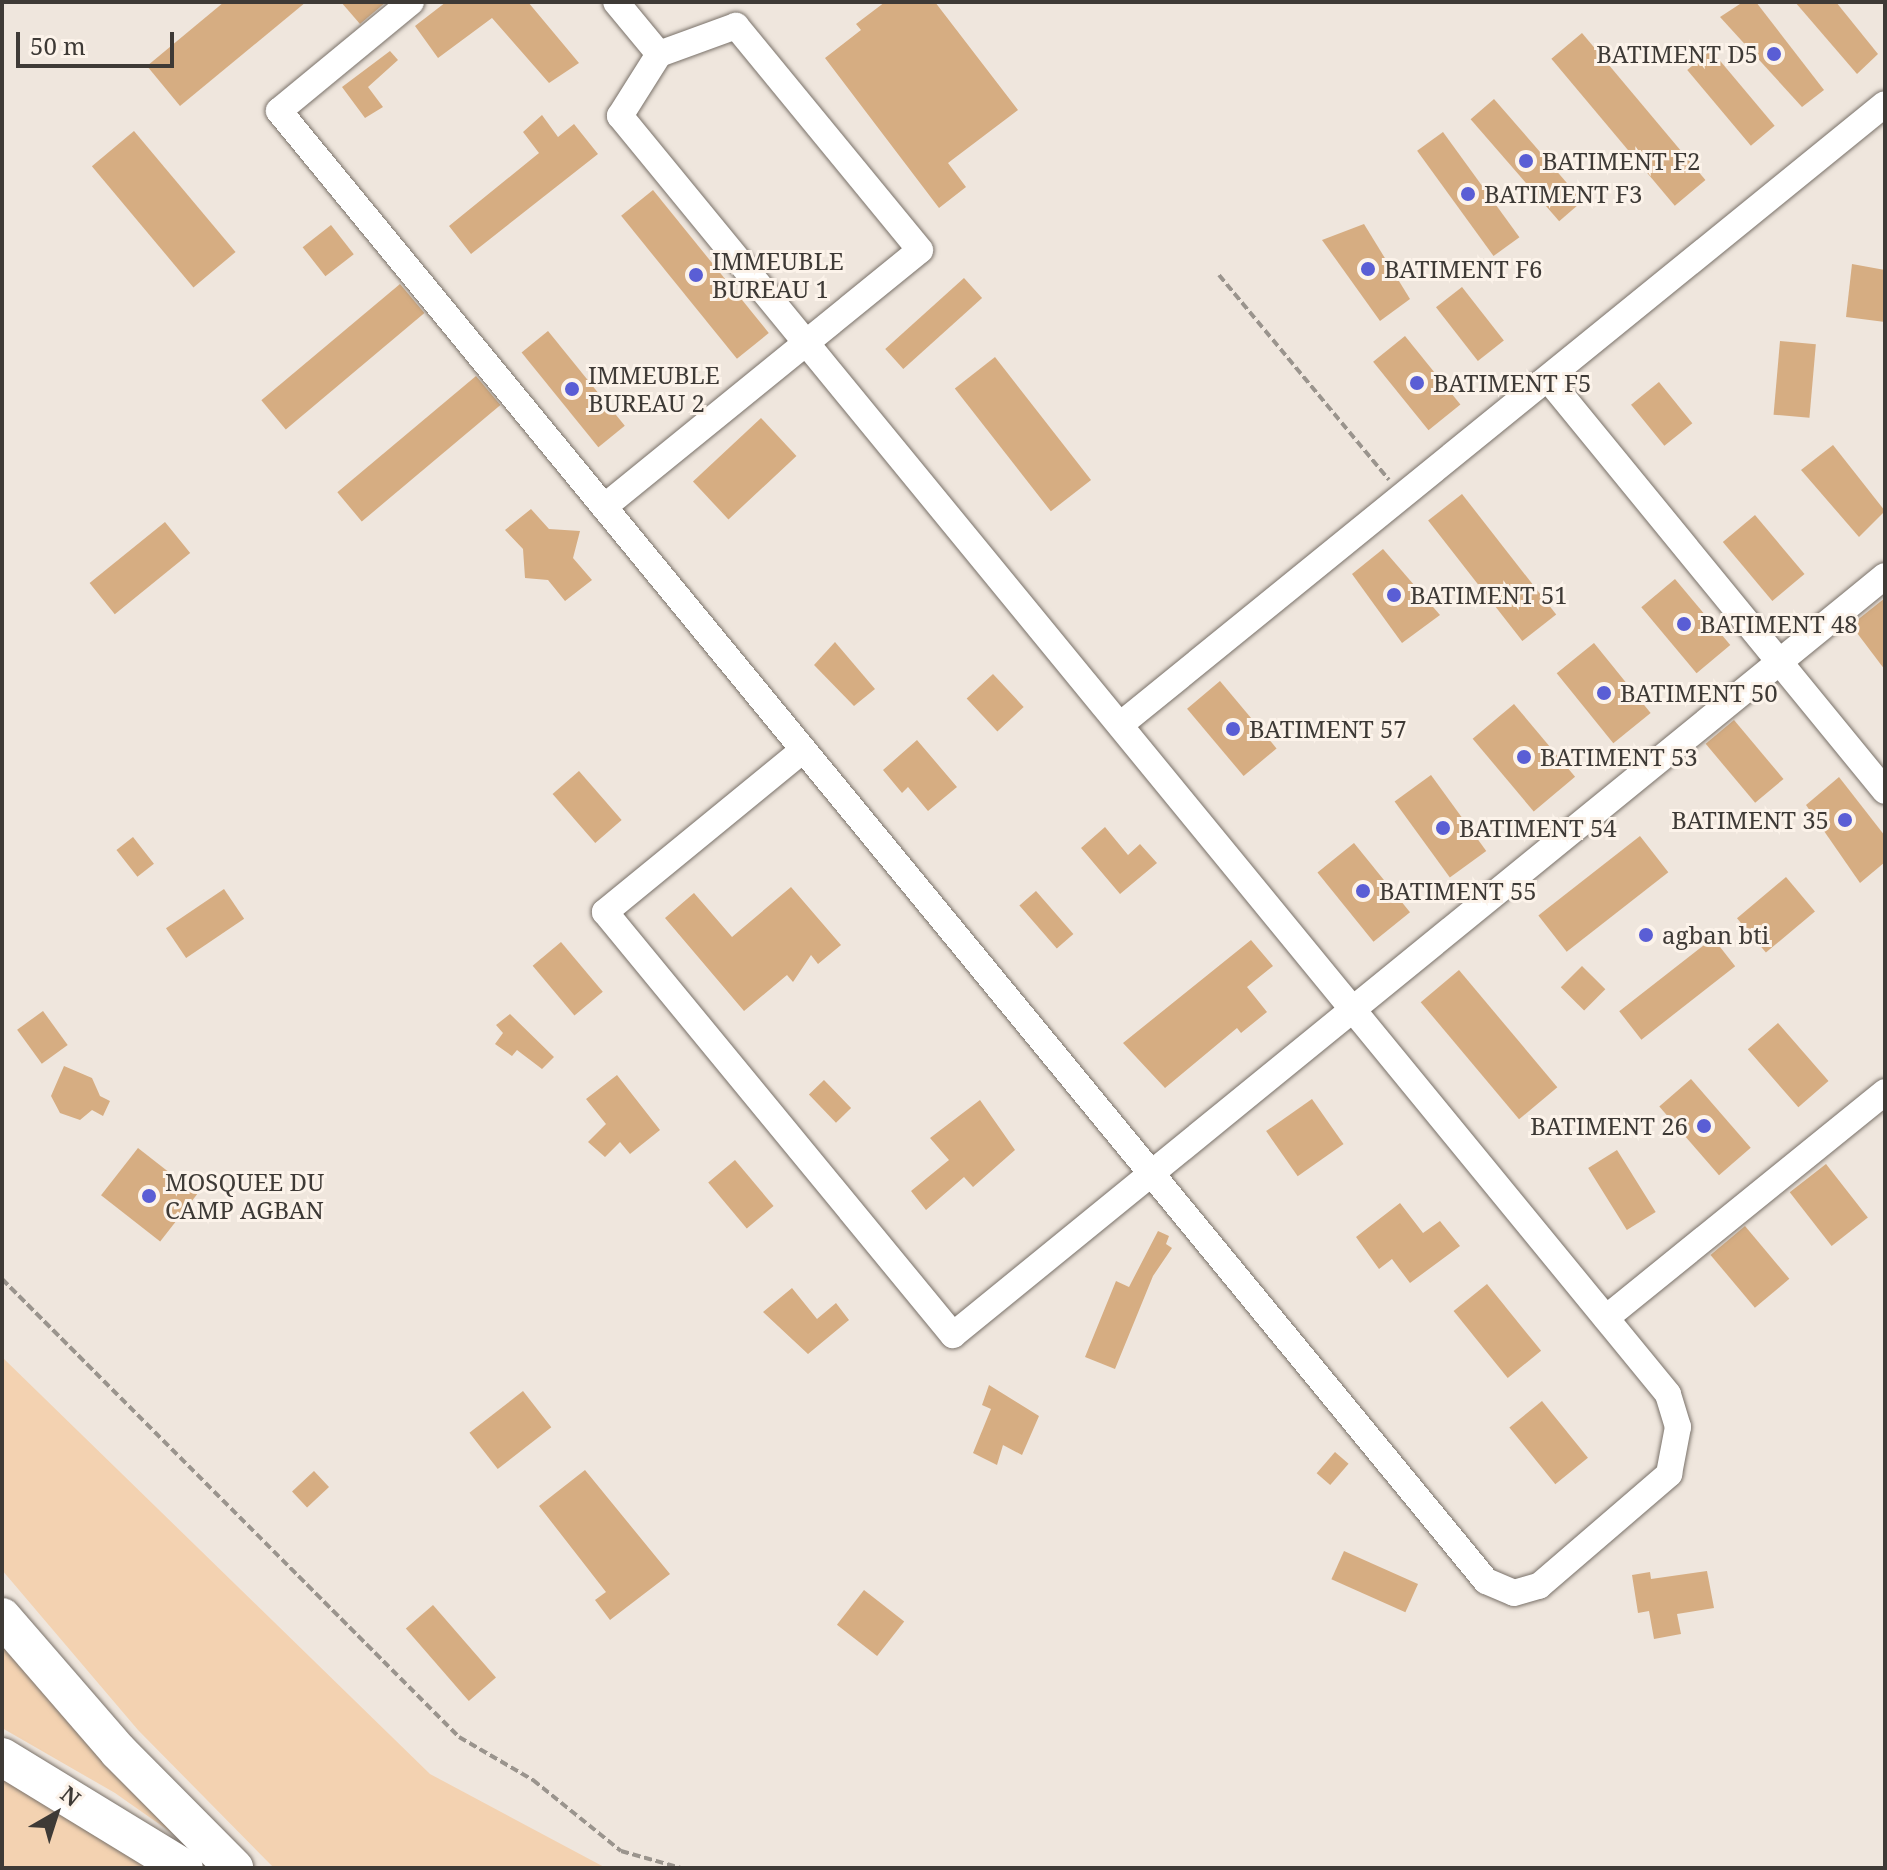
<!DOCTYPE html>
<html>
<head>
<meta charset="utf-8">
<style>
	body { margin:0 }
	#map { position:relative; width:1887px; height:1870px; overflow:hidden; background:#efe6dd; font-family:"Noto Serif",serif }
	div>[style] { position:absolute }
	.green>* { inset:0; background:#f3d2b1 }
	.building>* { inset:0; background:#d6ad82; transform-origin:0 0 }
	.path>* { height:4px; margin-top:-2px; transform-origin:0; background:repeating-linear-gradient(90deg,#9a948d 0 8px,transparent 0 12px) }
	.roads { filter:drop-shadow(0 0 2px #797169) drop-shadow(0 0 2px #797169) }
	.minor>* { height:26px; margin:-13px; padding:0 13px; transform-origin:13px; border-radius:13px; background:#fff }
	.highway>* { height:38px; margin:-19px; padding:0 19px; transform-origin:19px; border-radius:19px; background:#fff }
	.dots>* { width:22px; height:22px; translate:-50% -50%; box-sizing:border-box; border:4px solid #fcf3ea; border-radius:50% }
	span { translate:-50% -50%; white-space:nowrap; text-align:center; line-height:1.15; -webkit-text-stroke:6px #fcf3ea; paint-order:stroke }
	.poi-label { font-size:24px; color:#3e3a36 }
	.right { translate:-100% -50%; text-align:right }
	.left { translate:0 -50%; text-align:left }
	.frame { position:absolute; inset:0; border:4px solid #3e3a36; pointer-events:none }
	.north { position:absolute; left:16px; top:1774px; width:80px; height:80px; -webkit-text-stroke:6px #fcf3ea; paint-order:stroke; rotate:39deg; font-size:22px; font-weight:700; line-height:32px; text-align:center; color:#3e3a36 }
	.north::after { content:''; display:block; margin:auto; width:28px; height:36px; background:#3e3a36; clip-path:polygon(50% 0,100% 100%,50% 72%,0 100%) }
	.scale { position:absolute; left:16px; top:32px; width:158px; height:36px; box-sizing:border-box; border:4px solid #3e3a36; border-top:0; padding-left:10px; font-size:24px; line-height:28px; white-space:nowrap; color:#3e3a36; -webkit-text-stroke:6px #fcf3ea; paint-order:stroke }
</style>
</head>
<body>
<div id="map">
	<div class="green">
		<i style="clip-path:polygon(2px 1357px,430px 1774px,606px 1868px,274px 1868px,138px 1730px,2px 1570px)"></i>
		<i style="clip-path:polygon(2px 1634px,199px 1852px,115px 1793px,2px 1728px)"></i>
		<i style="clip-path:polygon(2px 1767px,166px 1868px,2px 1868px)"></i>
	</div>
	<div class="building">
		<i style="clip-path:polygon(224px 2px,306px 2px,180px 106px,147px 66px)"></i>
		<i style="clip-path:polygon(341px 2px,386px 2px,360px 24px)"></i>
		<i style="clip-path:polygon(446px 2px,528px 2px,579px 63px,549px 83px,492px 18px,438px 58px,415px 26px)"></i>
		<i style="clip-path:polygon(885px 2px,935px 2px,1018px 110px,948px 163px,966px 187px,939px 208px,825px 58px,861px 30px,856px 24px)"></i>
		<i style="clip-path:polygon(1743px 2px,1756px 2px,1824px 90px,1802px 107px,1720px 17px)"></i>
		<i style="clip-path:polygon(1795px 2px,1836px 2px,1878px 54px,1857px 74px)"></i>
		<i style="left:1582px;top:33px;width:192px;height:40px;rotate:50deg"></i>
		<i style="left:1711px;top:50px;width:99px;height:31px;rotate:50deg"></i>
		<i style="clip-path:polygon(390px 51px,398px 60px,368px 87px,383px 107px,365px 118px,342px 87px)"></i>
		<i style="left:1494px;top:99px;width:135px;height:31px;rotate:49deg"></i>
		<i style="clip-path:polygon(542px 115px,558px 137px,574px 124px,598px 154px,471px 254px,449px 226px,539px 153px,523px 132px)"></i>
		<i style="left:134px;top:131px;width:158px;height:55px;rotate:50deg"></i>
		<i style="left:1443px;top:132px;width:130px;height:32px;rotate:54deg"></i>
		<i style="left:653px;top:190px;width:184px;height:41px;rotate:51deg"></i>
		<i style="clip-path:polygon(1364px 224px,1410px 299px,1380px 321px,1322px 240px)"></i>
		<i style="left:331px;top:225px;width:37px;height:36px;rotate:52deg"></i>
		<i style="clip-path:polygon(1852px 264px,1885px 270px,1885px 322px,1846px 317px)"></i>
		<i style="left:964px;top:278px;width:27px;height:106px;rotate:48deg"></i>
		<i style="left:400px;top:284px;width:38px;height:181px;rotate:50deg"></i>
		<i style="left:1462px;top:287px;width:68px;height:33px;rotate:52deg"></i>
		<i style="left:548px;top:331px;width:122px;height:34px;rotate:51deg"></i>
		<i style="left:1405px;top:336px;width:88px;height:41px;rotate:51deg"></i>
		<i style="left:1780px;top:341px;width:36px;height:74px;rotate:5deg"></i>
		<i style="left:995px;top:357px;width:156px;height:51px;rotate:52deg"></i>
		<i style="left:476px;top:376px;width:38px;height:181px;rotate:50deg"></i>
		<i style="left:1659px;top:382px;width:53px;height:36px;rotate:51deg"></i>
		<i style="left:761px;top:418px;width:52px;height:93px;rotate:47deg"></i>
		<i style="clip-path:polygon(1833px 445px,1885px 511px,1859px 537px,1801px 470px)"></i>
		<i style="left:1462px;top:494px;width:153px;height:43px;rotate:52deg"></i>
		<i style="clip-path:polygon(531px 509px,549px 529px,580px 531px,573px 558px,592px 580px,565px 601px,548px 580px,525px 578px,523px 549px,505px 530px)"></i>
		<i style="left:1755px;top:515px;width:77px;height:42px;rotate:50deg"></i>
		<i style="left:165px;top:522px;width:40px;height:97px;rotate:51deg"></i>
		<i style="clip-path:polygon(1383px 549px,1440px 615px,1402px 643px,1352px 574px)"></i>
		<i style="left:1675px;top:579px;width:86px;height:44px;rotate:50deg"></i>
		<i style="clip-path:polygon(1885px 598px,1885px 670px,1851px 625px)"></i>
		<i style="clip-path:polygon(835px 642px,875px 689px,854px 706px,814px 665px)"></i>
		<i style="left:1594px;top:643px;width:90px;height:48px;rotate:51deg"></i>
		<i style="left:993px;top:674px;width:45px;height:36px;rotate:47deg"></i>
		<i style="left:1220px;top:681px;width:88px;height:43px;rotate:50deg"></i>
		<i style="left:1514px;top:704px;width:95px;height:54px;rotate:50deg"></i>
		<i style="left:1734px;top:720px;width:77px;height:37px;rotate:50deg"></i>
		<i style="clip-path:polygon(917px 740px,957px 787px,928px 811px,908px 787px,902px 793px,883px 770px)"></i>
		<i style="left:579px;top:771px;width:65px;height:35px;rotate:49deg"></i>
		<i style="left:1431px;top:775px;width:94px;height:45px;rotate:54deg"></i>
		<i style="clip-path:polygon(1839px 777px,1885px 836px,1885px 862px,1860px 883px,1806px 805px)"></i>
		<i style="clip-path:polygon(1105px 827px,1128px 855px,1140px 844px,1157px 863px,1120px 894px,1081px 848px)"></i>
		<i style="left:1640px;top:836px;width:46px;height:129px;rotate:52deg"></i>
		<i style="left:133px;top:837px;width:34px;height:21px;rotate:52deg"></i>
		<i style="left:1354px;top:843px;width:89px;height:47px;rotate:51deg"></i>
		<i style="left:1786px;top:877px;width:45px;height:64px;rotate:50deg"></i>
		<i style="clip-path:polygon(791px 887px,841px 945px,818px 964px,811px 955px,793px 982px,787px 975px,744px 1011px,665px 918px,694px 893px,732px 937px)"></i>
		<i style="left:224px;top:889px;width:36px;height:70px;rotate:56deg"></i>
		<i style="left:1036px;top:891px;width:57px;height:22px;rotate:49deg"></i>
		<i style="left:1713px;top:938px;width:36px;height:119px;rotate:52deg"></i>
		<i style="clip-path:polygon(1251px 940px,1273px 966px,1247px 987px,1267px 1012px,1241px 1033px,1237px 1028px,1165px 1088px,1123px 1043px)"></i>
		<i style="left:561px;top:942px;width:65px;height:37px;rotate:50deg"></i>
		<i style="left:1582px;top:966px;width:33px;height:30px;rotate:45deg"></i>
		<i style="left:1459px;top:970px;width:153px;height:50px;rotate:50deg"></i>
		<i style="left:43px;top:1011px;width:42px;height:32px;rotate:54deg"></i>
		<i style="clip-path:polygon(510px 1014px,554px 1057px,542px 1069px,517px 1050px,512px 1056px,495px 1044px,503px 1033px,496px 1025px)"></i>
		<i style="left:1778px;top:1023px;width:77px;height:40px;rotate:49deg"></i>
		<i style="clip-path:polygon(64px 1066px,92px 1078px,100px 1096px,110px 1101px,103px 1116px,92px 1110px,80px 1120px,60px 1113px,51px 1096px)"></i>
		<i style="clip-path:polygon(617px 1075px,660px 1130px,630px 1154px,620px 1142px,605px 1157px,588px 1142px,606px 1124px,586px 1099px)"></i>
		<i style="left:1691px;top:1079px;width:91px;height:42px;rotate:49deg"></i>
		<i style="left:824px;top:1080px;width:39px;height:21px;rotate:46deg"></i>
		<i style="left:1312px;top:1099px;width:55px;height:56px;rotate:55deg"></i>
		<i style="clip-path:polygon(980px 1100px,1015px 1150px,973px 1187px,964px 1177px,926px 1210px,911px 1191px,949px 1160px,930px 1138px)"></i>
		<i style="left:138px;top:1148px;width:75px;height:60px;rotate:38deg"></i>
		<i style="left:1617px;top:1150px;width:73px;height:34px;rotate:58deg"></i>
		<i style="left:735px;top:1160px;width:60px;height:35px;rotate:50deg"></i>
		<i style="left:1826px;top:1164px;width:68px;height:46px;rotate:52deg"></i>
		<i style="clip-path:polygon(1400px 1203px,1423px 1233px,1440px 1221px,1460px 1246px,1410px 1283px,1392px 1259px,1379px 1269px,1356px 1237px)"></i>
		<i style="left:1745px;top:1226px;width:69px;height:45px;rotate:50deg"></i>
		<i style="clip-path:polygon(1158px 1231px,1169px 1236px,1166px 1244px,1172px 1248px,1153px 1276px,1115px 1369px,1085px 1357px,1116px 1281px,1129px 1287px)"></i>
		<i style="left:1487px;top:1284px;width:86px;height:43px;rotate:51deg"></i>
		<i style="clip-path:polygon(792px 1288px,817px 1319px,836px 1303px,849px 1320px,808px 1354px,763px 1312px)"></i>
		<i style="clip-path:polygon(989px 1385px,1039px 1416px,1022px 1455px,1003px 1445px,997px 1465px,973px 1453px,991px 1409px,982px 1405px)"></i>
		<i style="left:523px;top:1391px;width:46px;height:68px;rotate:52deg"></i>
		<i style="left:1542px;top:1401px;width:73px;height:42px;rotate:51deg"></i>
		<i style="left:1335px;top:1452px;width:18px;height:28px;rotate:41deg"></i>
		<i style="clip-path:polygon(585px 1470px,670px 1574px,610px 1620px,595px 1600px,606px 1592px,539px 1506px)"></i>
		<i style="left:314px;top:1471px;width:22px;height:30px;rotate:47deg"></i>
		<i style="left:1344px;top:1551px;width:81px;height:31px;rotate:24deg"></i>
		<i style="clip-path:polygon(1707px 1571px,1714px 1608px,1677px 1614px,1681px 1634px,1654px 1639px,1649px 1611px,1638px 1613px,1632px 1575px,1650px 1572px,1651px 1579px)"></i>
		<i style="left:864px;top:1590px;width:51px;height:44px;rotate:38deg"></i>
		<i style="left:433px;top:1605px;width:96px;height:36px;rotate:49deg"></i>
	</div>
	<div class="path">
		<i style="left:1219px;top:275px;width:266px;rotate:50.3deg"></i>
		<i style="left:2px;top:1279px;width:647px;rotate:45.06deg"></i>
		<i style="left:459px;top:1737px;width:86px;rotate:30.2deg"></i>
		<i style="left:533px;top:1780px;width:113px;rotate:38.9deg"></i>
		<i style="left:621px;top:1851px;width:62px;rotate:15.8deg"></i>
	</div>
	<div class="roads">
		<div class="minor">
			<i style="left:411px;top:2px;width:171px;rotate:140.5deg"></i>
			<i style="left:279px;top:111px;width:1902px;rotate:50.61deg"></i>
			<i style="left:1486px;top:1581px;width:30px;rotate:23deg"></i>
			<i style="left:1514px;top:1593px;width:26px;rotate:-16deg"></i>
			<i style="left:1539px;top:1586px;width:172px;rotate:-40.7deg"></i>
			<i style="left:1669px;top:1474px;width:48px;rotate:-79.2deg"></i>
			<i style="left:1678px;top:1427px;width:34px;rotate:-107deg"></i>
			<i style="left:1668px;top:1394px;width:1653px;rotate:-129.35deg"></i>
			<i style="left:620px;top:116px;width:73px;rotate:-57.8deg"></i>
			<i style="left:659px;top:54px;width:67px;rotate:-129.6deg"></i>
			<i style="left:1548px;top:379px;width:532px;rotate:50.72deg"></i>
			<i style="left:604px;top:507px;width:407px;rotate:-39.1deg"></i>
			<i style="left:920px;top:250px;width:290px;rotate:-129.4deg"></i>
			<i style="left:736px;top:26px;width:82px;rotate:160deg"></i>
			<i style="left:1120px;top:725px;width:985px;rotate:-39.07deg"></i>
			<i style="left:803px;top:750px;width:256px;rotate:140.7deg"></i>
			<i style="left:605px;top:912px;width:548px;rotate:50.56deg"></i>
			<i style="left:953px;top:1335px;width:1202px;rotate:-39.16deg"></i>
			<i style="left:1606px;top:1318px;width:359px;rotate:-39deg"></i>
		</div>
		<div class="highway">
			<i style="left:2px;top:1617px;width:177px;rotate:49.1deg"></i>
			<i style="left:118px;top:1751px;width:165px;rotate:45.2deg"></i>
			<i style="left:2px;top:1757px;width:213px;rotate:31.4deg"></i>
		</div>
	</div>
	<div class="dots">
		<i style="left:1774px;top:54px;background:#5a5ed5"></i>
		<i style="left:1526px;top:161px;background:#5a5ed5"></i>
		<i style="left:1468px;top:194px;background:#5a5ed5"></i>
		<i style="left:1368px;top:269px;background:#5a5ed5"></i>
		<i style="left:696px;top:275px;background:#5a5ed5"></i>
		<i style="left:1417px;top:383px;background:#5a5ed5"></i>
		<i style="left:572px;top:389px;background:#5a5ed5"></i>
		<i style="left:1394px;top:595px;background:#5a5ed5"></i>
		<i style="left:1684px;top:624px;background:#5a5ed5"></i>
		<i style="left:1604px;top:693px;background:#5a5ed5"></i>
		<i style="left:1233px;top:729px;background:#5a5ed5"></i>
		<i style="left:1524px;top:757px;background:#5a5ed5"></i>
		<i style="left:1845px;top:820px;background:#5a5ed5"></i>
		<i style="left:1443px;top:828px;background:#5a5ed5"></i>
		<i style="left:1363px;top:891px;background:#5a5ed5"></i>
		<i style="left:1646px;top:935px;background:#5a5ed5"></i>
		<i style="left:1704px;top:1126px;background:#5a5ed5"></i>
		<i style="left:149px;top:1196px;background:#5a5ed5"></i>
	</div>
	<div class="poi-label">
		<span class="right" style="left:1758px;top:54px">BATIMENT D5</span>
		<span class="left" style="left:1542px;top:161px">BATIMENT F2</span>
		<span class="left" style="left:1484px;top:194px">BATIMENT F3</span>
		<span class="left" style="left:712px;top:275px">IMMEUBLE<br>BUREAU 1</span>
		<span class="left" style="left:1384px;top:269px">BATIMENT F6</span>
		<span class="left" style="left:588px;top:389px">IMMEUBLE<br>BUREAU 2</span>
		<span class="left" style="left:1433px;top:383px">BATIMENT F5</span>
		<span class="left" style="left:1410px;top:595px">BATIMENT 51</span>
		<span class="left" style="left:1700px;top:624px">BATIMENT 48</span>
		<span class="left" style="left:1620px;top:693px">BATIMENT 50</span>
		<span class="left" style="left:1249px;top:729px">BATIMENT 57</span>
		<span class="left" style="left:1540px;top:757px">BATIMENT 53</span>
		<span class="right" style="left:1829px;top:820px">BATIMENT 35</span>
		<span class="left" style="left:1459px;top:828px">BATIMENT 54</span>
		<span class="left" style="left:1379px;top:891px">BATIMENT 55</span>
		<span class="left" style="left:1662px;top:935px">agban bti</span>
		<span class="right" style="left:1688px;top:1126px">BATIMENT 26</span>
		<span class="left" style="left:165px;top:1196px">MOSQUEE DU<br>CAMP AGBAN</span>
	</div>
	<div class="frame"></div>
	<div class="north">N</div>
	<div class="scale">50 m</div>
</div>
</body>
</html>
